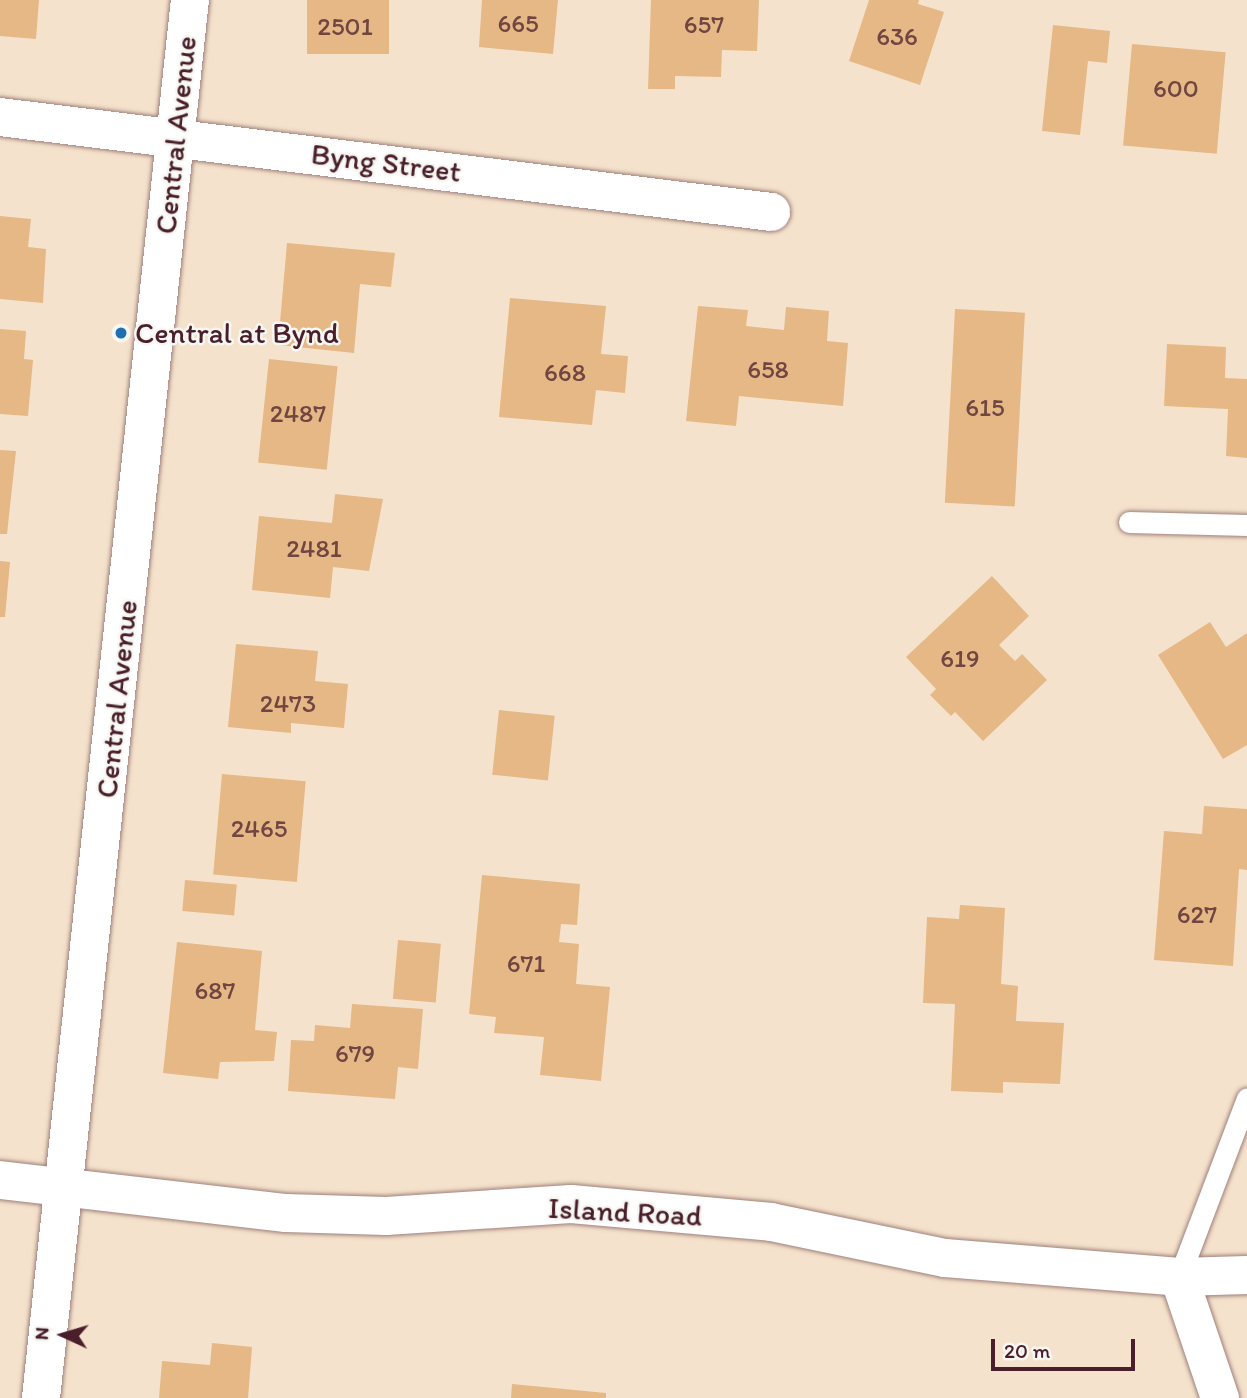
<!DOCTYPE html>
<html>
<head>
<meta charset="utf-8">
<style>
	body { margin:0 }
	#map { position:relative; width:1247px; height:1398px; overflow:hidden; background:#f5e2cc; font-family:Itim,sans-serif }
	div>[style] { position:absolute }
	.building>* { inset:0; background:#e5b885; transform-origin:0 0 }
	.roads { filter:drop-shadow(0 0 2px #a0807c) drop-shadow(0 0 2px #a0807c) }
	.lane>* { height:21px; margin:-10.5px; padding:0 10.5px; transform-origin:10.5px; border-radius:10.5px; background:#fff }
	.street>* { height:38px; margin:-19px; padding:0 19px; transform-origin:19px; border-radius:19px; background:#fff }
	.dots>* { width:19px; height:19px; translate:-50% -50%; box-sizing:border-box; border:4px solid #f6f6f2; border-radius:50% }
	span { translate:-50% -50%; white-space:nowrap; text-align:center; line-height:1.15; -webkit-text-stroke:5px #f6f6f2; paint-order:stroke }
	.number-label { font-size:26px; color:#714542 }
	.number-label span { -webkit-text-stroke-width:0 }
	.street-label { font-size:30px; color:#4a1f2b }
	.poi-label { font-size:30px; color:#4a1f2b }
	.left { translate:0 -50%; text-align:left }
	.north { position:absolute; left:28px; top:1300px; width:70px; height:70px; -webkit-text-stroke:5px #f6f6f2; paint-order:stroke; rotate:274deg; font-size:19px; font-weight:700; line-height:28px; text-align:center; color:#4a1f2b }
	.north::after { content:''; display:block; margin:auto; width:24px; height:32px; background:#4a1f2b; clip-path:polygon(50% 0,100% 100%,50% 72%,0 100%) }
	.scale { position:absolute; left:991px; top:1339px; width:144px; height:32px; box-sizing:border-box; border:4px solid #4a1f2b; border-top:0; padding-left:9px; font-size:21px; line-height:24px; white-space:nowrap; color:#4a1f2b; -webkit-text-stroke:5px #f6f6f2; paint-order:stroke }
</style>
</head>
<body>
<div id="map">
	<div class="building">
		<i style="clip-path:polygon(0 0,39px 0,36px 39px,0 36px)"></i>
		<i style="left:307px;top:0;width:82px;height:54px"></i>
		<i style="clip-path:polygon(482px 0,558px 0,553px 54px,479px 47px)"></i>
		<i style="clip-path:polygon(651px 0,759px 0,757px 51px,722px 50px,721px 77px,675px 76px,675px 89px,648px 89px)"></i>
		<i style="clip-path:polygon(869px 0,919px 0,918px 4px,944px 12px,920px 85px,849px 61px)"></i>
		<i style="clip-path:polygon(1053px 25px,1110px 31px,1107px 63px,1088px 61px,1080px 135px,1042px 131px)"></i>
		<i style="left:1132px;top:44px;width:94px;height:102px;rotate:5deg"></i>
		<i style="clip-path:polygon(0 216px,31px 219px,28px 247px,46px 249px,43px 303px,0 299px)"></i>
		<i style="clip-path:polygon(287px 243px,395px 253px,391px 287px,360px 284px,354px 353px,278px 345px)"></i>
		<i style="clip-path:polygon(510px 298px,606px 306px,601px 354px,628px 356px,625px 393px,596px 390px,592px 425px,499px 417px)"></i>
		<i style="clip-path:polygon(698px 306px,748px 310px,746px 326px,784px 330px,786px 307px,829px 311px,827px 341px,848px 343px,843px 406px,739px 396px,736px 426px,686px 421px)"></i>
		<i style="left:955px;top:309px;width:70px;height:194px;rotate:3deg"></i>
		<i style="clip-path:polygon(0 329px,26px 331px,24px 359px,33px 360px,28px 416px,0 414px)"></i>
		<i style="clip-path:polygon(1167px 344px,1226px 347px,1225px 378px,1247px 379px,1247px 458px,1226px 456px,1228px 409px,1164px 406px)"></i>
		<i style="left:269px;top:359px;width:69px;height:104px;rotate:6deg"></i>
		<i style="clip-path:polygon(0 450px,16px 451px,7px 534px,0 534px)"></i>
		<i style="clip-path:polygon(335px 494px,383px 499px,369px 571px,333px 567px,330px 598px,252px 590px,259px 516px,332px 523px)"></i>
		<i style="clip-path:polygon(0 561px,10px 562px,5px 617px,0 617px)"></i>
		<i style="clip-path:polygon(992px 576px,1029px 616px,999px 645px,1015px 661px,1022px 654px,1047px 680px,983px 741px,955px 712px,951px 716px,930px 695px,936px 689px,906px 657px)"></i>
		<i style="clip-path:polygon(1210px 622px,1226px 647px,1247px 633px,1247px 745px,1223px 759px,1158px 655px)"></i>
		<i style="clip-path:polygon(236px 644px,318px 651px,315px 681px,348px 684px,344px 728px,291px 723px,291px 733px,228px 727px)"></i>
		<i style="left:499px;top:710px;width:56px;height:65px;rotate:6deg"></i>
		<i style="left:222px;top:774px;width:84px;height:101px;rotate:5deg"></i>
		<i style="clip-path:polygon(1204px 806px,1247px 809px,1247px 870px,1239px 869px,1233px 966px,1154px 960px,1164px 831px,1202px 834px)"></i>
		<i style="clip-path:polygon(482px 875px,580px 884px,577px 925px,561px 924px,559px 942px,579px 944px,576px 984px,610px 987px,601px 1081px,540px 1075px,544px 1037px,494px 1033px,496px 1017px,469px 1014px)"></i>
		<i style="left:185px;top:880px;width:52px;height:31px;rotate:5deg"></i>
		<i style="clip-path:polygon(960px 905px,1005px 908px,1001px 984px,1018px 986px,1016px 1021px,1064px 1023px,1060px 1084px,1003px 1082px,1003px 1093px,951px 1091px,955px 1004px,923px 1003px,927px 917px,959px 919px)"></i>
		<i style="left:398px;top:940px;width:43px;height:59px;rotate:5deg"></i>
		<i style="clip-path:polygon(177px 942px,262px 951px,255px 1030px,277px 1032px,274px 1061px,220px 1062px,218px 1079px,163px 1073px)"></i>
		<i style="clip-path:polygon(352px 1004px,423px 1009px,418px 1069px,398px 1067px,395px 1099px,288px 1091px,291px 1040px,314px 1041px,315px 1025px,350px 1028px)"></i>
		<i style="clip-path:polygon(212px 1343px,252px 1347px,248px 1398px,159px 1398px,162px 1361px,210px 1365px)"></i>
		<i style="clip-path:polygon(512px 1384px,606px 1393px,606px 1398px,511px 1398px)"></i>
	</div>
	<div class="roads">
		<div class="lane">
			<i style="left:1129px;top:522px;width:118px;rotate:1.5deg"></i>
			<i style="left:1179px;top:1277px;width:191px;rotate:-69.2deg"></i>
		</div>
		<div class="street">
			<i style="left:0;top:117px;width:777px;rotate:7.02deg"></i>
			<i style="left:0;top:1180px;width:288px;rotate:6.6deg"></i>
			<i style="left:286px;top:1213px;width:100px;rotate:1.7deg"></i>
			<i style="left:386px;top:1216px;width:185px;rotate:-3.7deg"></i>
			<i style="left:571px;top:1204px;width:201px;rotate:5.1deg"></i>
			<i style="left:771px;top:1222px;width:178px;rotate:11.7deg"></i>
			<i style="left:945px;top:1258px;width:235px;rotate:4.6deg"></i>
			<i style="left:1179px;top:1277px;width:68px;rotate:-1.7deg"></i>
			<i style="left:1179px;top:1277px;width:128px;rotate:71.3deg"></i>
			<i style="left:41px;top:1398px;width:1406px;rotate:-83.92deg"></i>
		</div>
	</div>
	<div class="dots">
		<i style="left:121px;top:333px;background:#1f6fb2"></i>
	</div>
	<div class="number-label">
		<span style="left:518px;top:24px">665</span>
		<span style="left:704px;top:25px">657</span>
		<span style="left:345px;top:27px">2501</span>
		<span style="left:897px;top:37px">636</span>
		<span style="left:1176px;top:89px">600</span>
		<span style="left:768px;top:370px">658</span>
		<span style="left:565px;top:373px">668</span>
		<span style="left:985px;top:408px">615</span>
		<span style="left:298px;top:414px">2487</span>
		<span style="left:314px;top:549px">2481</span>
		<span style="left:960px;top:659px">619</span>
		<span style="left:288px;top:704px">2473</span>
		<span style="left:259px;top:829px">2465</span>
		<span style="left:1197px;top:915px">627</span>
		<span style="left:526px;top:964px">671</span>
		<span style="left:215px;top:991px">687</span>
		<span style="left:355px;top:1054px">679</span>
	</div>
	<div class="street-label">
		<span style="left:176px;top:135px;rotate:-84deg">Central Avenue</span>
		<span style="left:386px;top:163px;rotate:7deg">Byng Street</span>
		<span style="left:117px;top:699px;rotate:-84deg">Central Avenue</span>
		<span style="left:625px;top:1212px;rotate:3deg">Island Road</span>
	</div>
	<div class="poi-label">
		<span class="left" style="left:135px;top:333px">Central at Bynd</span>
	</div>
	<div class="north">N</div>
	<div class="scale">20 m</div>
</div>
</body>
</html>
